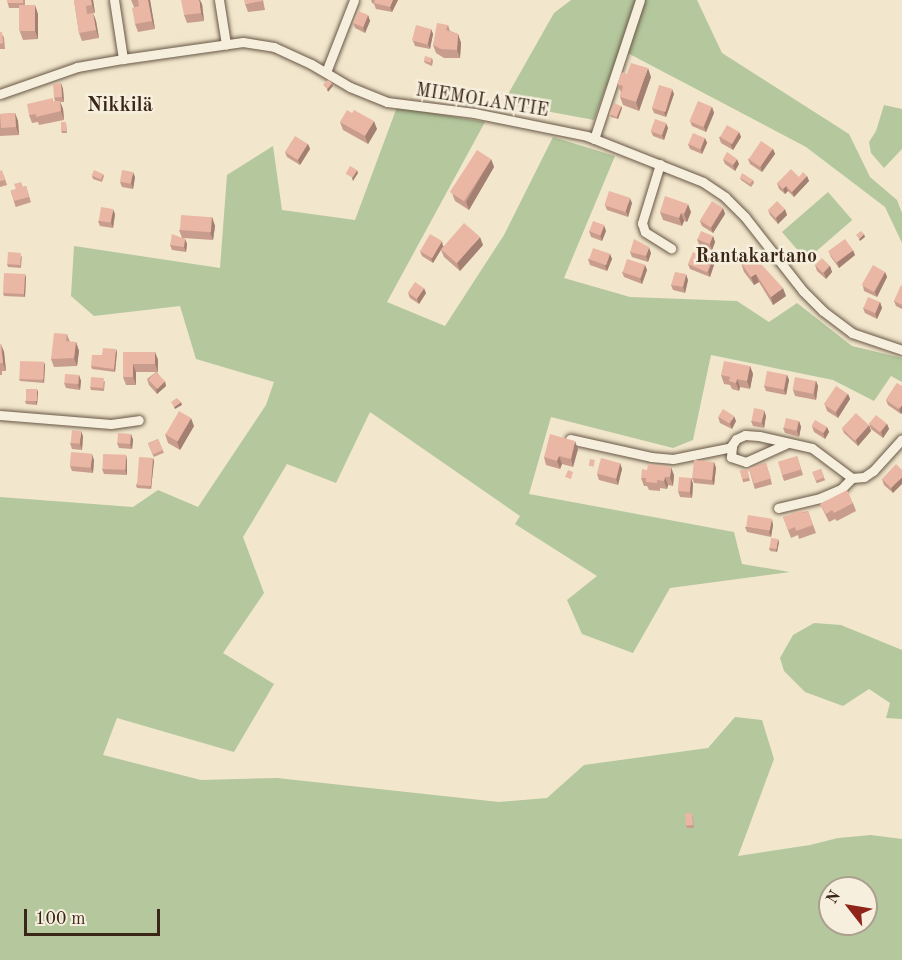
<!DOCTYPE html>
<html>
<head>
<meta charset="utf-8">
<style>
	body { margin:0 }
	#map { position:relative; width:902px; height:960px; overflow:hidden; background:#f2e7cd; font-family:"Old Standard TT",serif }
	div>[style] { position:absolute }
	.green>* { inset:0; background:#b4c79d; transform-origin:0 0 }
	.roads { filter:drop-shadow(0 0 2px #675644) drop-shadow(0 0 2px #675644) }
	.street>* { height:9px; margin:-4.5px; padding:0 4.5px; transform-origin:4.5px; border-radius:4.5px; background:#f7efde }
	.wall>* { inset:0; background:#c99d8d; transform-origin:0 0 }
	.shaded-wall>* { inset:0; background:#a48073 }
	.building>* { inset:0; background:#eab7a4; transform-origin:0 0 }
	span { translate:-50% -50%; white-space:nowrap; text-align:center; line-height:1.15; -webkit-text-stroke:5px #f7efde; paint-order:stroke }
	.street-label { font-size:18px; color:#392617 }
	.neighbourhood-label { font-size:20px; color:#392617; font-weight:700 }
	.north { position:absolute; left:818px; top:876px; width:60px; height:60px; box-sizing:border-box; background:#f7efde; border:2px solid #ab9f8e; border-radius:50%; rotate:301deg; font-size:16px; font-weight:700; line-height:24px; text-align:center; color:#392617 }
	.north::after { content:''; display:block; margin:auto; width:21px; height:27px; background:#8f2418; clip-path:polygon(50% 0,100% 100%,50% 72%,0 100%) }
	.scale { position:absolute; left:24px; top:909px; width:136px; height:27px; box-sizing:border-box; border:3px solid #392617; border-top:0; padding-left:8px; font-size:18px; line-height:21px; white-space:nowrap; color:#392617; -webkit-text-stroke:4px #f7efde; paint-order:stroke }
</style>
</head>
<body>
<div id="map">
	<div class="green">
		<i style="clip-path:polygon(571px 0,697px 0,722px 53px,849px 134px,870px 177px,897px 200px,902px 213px,902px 243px,885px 207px,806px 147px,620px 49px,594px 120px,503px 103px,554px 13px)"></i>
		<i style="clip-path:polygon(884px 105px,902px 109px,902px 149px,884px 168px,871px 153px,869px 142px,876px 131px)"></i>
		<i style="clip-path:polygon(evenodd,397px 107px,485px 122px,387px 302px,445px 326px,504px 235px,553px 137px,615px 156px,564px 278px,630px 297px,737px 301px,769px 322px,797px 303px,852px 346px,902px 358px,902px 382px,891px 376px,874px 401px,833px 380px,711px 355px,693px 440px,673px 448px,551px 417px,529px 494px,734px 532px,742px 564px,790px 572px,670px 588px,633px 653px,582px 634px,567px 600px,597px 576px,515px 524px,520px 516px,370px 412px,336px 483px,287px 464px,243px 537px,264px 593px,223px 653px,274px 684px,234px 752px,117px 718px,103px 755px,201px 780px,277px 778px,499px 802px,547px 798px,584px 765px,708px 748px,735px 717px,762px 720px,774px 759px,738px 856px,810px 845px,838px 838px,871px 835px,902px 839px,902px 960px,0 960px,0 497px,133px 507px,158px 490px,198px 507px,266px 405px,274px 382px,196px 359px,180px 306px,94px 316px,71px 296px,74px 246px,220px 268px,227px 175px,273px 146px,282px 210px,355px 220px,397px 107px,830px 888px,866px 888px,866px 924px,830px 924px,830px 888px)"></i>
		<i style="left:828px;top:192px;width:37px;height:61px;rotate:49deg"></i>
		<i style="clip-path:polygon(814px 623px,841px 625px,902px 650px,902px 719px,886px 718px,890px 703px,869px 689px,843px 706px,805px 692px,784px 671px,780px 658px,793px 635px)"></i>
	</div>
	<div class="roads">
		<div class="street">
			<i style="left:114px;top:0;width:60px;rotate:81.3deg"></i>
			<i style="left:219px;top:0;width:45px;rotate:81deg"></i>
			<i style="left:326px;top:72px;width:77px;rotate:-68.7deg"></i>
			<i style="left:0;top:94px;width:82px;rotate:-19.3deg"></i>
			<i style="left:77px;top:67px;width:47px;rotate:-9.9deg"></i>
			<i style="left:123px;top:59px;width:121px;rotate:-8.1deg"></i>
			<i style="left:243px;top:42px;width:31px;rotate:9deg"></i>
			<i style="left:274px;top:47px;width:41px;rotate:24.7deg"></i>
			<i style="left:311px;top:64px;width:45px;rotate:30.5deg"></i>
			<i style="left:350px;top:87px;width:40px;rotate:22deg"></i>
			<i style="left:387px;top:102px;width:88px;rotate:7.2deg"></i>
			<i style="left:474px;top:113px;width:115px;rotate:11.5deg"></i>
			<i style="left:587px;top:136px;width:125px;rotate:21.6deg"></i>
			<i style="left:703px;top:182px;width:27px;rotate:34deg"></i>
			<i style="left:725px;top:197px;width:28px;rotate:45deg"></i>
			<i style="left:745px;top:217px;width:94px;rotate:51.9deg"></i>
			<i style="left:803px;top:291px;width:28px;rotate:45deg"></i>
			<i style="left:823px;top:311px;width:36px;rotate:37deg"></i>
			<i style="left:852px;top:333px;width:53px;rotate:18.8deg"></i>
			<i style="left:594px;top:139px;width:146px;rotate:-71.7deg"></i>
			<i style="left:660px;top:164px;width:62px;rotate:107deg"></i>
			<i style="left:642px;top:223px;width:9px;rotate:72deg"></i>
			<i style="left:645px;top:232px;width:31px;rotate:32deg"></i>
			<i style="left:0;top:415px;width:111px;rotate:4.6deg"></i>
			<i style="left:111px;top:424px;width:28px;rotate:-8deg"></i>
			<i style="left:570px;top:439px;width:83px;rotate:12.5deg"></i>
			<i style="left:651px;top:457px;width:22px;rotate:5deg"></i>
			<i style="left:673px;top:459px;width:60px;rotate:-11.5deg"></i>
			<i style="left:788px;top:443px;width:46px;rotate:155.7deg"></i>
			<i style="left:746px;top:462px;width:16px;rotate:-162deg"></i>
			<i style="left:731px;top:457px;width:12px;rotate:-85deg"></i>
			<i style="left:732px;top:445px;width:7px;rotate:-56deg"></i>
			<i style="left:736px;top:439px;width:10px;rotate:-24deg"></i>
			<i style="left:745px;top:435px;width:14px;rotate:4deg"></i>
			<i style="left:759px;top:436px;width:54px;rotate:12.8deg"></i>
			<i style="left:812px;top:448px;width:50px;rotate:36.9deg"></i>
			<i style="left:852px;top:478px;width:12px;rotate:-5deg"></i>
			<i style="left:864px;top:477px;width:11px;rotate:-34deg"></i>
			<i style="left:873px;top:471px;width:43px;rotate:-47.8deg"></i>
			<i style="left:778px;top:508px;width:43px;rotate:-13.4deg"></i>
			<i style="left:820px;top:498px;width:23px;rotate:-23deg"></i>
			<i style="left:841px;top:489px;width:16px;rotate:-45deg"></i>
		</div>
	</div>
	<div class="wall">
		<i style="clip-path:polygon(7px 0,25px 0,25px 6px,38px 14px,38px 39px,23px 40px,20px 32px,20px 8px,9px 8px)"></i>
		<i style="clip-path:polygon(74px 0,93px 0,95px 13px,93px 13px,96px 21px,99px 38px,82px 41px,79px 33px)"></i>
		<i style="clip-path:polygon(131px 0,150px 0,155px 29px,138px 32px,135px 24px,134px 7px)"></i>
		<i style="clip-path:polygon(263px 0,265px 10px,248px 12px,245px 4px)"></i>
		<i style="clip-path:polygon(371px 0,398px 0,392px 12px,376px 9px,374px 4px,372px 3px)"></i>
		<i style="clip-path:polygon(202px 4px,204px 21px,187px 23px,184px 15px)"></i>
		<i style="clip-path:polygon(368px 15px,370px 21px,365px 33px,355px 28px,353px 23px)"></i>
		<i style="clip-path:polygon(448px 25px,450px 31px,458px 34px,461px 43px,460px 58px,444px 58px,436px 53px,433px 45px)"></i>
		<i style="clip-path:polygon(431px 29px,433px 34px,430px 49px,415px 46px,413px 41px)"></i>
		<i style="clip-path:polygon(0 32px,4px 37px,5px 49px,0 49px)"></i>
		<i style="clip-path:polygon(432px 58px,433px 61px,432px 66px,425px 63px,424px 61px)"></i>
		<i style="clip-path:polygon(627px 74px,651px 77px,639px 111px,623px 105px,620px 97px,621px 92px,617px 84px)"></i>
		<i style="clip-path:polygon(61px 83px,63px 89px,64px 102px,60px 102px,63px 109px,64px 120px,39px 125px,38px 122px,32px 123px,29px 115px,55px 101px,54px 97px)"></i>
		<i style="clip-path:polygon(674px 94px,666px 117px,654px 113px,652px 108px)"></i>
		<i style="clip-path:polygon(712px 107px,714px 113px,706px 132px,692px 126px,690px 121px)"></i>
		<i style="clip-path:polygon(622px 108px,618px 119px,611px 117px,610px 114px)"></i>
		<i style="clip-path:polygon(15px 113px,18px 121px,19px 135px,0 136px,0 114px)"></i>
		<i style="clip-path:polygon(66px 122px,67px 133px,62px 133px,61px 131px)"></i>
		<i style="clip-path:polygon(340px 122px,377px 129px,368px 144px,343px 130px)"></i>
		<i style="clip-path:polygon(668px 128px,664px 140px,653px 136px,651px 131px)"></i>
		<i style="clip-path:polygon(739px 132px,741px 137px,733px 150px,721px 143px,719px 137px)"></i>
		<i style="clip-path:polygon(705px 138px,707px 143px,702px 154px,690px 149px,688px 144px)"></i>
		<i style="clip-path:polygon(308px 144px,310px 149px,300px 165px,287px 157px,285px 152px)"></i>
		<i style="clip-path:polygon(773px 149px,775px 154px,762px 172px,750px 164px,748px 159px)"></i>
		<i style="clip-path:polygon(491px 159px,494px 167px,469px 210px,455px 201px,452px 193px)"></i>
		<i style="clip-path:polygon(723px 159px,739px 164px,735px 171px,725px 164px)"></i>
		<i style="clip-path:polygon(0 171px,4px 176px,7px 185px,0 187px)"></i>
		<i style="clip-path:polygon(103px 174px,104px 176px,102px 182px,93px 179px,92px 176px)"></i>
		<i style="clip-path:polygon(807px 176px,809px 181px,794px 197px,788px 191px,785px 194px,779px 189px,777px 183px,799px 177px)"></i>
		<i style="clip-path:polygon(135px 177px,133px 189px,122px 187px,120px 182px)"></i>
		<i style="clip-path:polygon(740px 178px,753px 180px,754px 183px,751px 187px,741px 180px)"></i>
		<i style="left:26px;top:186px;width:17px;height:16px;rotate:73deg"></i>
		<i style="clip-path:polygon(632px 203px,628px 217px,607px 210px,605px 205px)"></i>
		<i style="clip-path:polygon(723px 208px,725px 214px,713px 233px,702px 226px,700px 221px)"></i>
		<i style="clip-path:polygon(768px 210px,787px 215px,778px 224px,770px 215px)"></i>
		<i style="clip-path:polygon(660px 212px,691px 212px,687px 222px,684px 221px,682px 226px,663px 220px)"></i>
		<i style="clip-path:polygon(115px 214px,113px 228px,100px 226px,98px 221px)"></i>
		<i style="clip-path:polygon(212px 217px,215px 226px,213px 240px,183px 238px,185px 239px,187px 244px,186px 252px,172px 250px,170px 245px,182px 238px,179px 230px)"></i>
		<i style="clip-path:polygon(589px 231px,606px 231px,602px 241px,591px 237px)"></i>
		<i style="clip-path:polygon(713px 236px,715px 242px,712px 250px,699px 245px,697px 239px)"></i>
		<i style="clip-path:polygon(483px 245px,460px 271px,444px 257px,441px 250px,433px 263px,422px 256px,420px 251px,443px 246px)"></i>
		<i style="clip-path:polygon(630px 252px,651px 253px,648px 262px,632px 257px)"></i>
		<i style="clip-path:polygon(829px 252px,855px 255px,839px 268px,831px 257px)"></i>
		<i style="clip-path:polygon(610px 254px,612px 259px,607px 271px,590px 265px,588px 259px)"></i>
		<i style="clip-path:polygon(22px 256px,21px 268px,8px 267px,7px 264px)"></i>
		<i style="clip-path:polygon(741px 263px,786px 296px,773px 305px,759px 282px,754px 285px,744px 272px)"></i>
		<i style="clip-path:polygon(688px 264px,714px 265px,710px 277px,690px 269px)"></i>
		<i style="clip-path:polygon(645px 265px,647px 270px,642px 284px,624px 277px,622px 272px)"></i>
		<i style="clip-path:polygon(815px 265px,830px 266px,832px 272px,826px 279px,817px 271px)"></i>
		<i style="clip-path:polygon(885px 272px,887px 277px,877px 297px,864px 291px,863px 286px)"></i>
		<i style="clip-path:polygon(26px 277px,25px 297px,4px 296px,3px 293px)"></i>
		<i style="clip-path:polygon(688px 280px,685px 293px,673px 290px,671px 285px)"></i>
		<i style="clip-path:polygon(902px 286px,902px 309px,896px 306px,894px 301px)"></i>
		<i style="clip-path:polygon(408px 293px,426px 293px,419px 304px,410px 298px)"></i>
		<i style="clip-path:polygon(880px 302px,882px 308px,877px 319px,865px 313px,863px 308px)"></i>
		<i style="clip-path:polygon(67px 334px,70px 342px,76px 342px,79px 351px,77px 366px,54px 367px,51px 359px)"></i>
		<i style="clip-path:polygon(0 344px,4px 352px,6px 371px,2px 371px,2px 375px,0 375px)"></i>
		<i style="clip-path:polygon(117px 352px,115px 372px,92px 369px,91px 366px,102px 355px)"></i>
		<i style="clip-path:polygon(123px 352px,155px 352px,158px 360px,158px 372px,157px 372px,166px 386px,157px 394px,149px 385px,147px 379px,156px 372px,136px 372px,136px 385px,126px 385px,123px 377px)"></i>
		<i style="clip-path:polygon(45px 365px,44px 383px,20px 381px,19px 379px)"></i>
		<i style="clip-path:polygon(750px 366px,753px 374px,750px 389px,740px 387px,739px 391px,732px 389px,730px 385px,724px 384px,721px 375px)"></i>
		<i style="clip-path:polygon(79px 375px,81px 381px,80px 390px,66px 388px,64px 383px)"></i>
		<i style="clip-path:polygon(787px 375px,789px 380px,786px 395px,766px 391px,764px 386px)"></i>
		<i style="clip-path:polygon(105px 381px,104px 391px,91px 390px,90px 387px)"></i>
		<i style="clip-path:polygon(816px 381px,818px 386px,816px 400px,795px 396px,793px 390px)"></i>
		<i style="clip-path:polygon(897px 383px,901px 414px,888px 405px,886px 400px)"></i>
		<i style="clip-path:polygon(38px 392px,37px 405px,26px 404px,25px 401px)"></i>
		<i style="clip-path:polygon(848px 394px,850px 399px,838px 418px,827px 411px,825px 405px)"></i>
		<i style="clip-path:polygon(766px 416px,764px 428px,753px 426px,751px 421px)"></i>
		<i style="clip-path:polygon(718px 417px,736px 421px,732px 429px,720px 423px)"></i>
		<i style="clip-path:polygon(799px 421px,801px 427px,799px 437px,785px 433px,783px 428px)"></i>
		<i style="clip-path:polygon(869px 423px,887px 424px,889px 429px,883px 438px,871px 429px)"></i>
		<i style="clip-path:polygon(869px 425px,871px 431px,858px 446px,844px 433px,842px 428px)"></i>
		<i style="clip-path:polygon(194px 426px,180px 450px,168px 443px,165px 434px)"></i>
		<i style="clip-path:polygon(812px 426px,827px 427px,829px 432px,825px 439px,814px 432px)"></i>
		<i style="clip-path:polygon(131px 434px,133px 440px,132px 449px,119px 448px,117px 443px)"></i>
		<i style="clip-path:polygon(83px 436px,82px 450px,72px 449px,70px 443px)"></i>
		<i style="left:158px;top:439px;width:15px;height:11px;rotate:67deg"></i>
		<i style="clip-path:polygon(578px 449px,573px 467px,562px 464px,560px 469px,546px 465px,544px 457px)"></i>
		<i style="clip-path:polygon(126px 455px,127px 461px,127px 475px,104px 474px,102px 469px)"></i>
		<i style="clip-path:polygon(797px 456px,803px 475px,784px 481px,782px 475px)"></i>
		<i style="clip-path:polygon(153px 458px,154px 461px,151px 489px,137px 488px,136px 485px)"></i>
		<i style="clip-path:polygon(94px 460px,93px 473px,72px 471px,70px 466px)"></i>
		<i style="clip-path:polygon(714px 462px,716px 468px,714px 485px,694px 483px,692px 478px)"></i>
		<i style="clip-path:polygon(620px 463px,622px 469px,618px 485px,599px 480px,597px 474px)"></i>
		<i style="left:766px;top:463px;width:22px;height:18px;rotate:74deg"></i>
		<i style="left:747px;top:469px;width:12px;height:7px;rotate:76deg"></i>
		<i style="left:821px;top:469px;width:12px;height:9px;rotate:70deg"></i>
		<i style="clip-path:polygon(902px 470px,893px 493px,884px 485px,882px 479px)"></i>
		<i style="clip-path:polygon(674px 475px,673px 486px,668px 485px,667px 489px,660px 488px,660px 491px,649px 490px,647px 486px,644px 486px,641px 478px)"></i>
		<i style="clip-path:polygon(691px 478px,693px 484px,692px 498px,680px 497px,678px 491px)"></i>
		<i style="clip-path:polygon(853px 503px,856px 511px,837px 521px,835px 519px,829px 522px,820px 504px)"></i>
		<i style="clip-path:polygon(808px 511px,816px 533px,799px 539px,798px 535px,791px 538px,783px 517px)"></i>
		<i style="clip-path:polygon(773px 525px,771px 537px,747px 532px,745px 527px)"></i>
		<i style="clip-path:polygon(779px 542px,777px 552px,770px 551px,769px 548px)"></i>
		<i style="clip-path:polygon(693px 816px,694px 828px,687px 828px,686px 825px)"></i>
	</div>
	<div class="shaded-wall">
		<i style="clip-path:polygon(91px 0,93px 0,95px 13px,92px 5px)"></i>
		<i style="clip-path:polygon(148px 0,150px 0,155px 29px,152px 21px)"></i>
		<i style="clip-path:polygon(199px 0,200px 0,202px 4px,204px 21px,201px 13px)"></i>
		<i style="clip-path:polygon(393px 0,398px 0,392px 12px,390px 7px)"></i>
		<i style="clip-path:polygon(35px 5px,38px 14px,38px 39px,35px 31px)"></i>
		<i style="clip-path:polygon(93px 13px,96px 21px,99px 38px,96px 30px)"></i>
		<i style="clip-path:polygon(368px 15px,370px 21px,365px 33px,363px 27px)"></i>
		<i style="clip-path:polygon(431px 29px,433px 34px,430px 49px,428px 44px)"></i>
		<i style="clip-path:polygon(458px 34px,461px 43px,460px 58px,457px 50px)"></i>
		<i style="clip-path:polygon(648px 68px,651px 77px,639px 111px,636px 102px)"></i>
		<i style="clip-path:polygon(61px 83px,63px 89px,64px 102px,62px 97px)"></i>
		<i style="clip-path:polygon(332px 83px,333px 86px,328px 92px,327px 89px)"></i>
		<i style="clip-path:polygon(672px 89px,674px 94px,666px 117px,664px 112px)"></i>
		<i style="clip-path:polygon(60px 101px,63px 109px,64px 120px,61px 111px)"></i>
		<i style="clip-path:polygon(621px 106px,622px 108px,618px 119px,617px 117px)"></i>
		<i style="clip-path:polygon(712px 107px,714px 113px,706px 132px,704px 127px)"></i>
		<i style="clip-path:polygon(15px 113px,18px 121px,19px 135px,16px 127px)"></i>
		<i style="clip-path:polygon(374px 121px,377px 129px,368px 144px,365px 136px)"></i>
		<i style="clip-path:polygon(666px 123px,668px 128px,664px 140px,662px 135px)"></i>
		<i style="clip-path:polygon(739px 132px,741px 137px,733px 150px,731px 145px)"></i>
		<i style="clip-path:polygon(705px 138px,707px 143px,702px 154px,701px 149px)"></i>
		<i style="clip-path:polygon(308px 144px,310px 149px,300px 165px,298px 160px)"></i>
		<i style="clip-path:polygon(773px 149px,775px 154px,762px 172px,760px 166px)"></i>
		<i style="clip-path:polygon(491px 159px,494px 167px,469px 210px,466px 202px)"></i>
		<i style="clip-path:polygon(737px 159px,739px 164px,735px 171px,733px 165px)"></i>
		<i style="clip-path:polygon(357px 170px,358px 173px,353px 181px,352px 178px)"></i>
		<i style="clip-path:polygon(133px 172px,135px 177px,133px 189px,131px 183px)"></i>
		<i style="clip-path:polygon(807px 176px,809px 181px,794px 197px,792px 192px)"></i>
		<i style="clip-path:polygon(786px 186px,788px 191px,785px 194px,783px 189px)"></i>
		<i style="clip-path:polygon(630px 198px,632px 203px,628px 217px,626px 211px)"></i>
		<i style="clip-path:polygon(688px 204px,691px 212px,687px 222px,684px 214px)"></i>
		<i style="clip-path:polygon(723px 208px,725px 214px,713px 233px,711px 228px)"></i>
		<i style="clip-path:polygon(113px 209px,115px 214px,113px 228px,111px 223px)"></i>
		<i style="clip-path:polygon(785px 209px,787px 215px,778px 224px,776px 218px)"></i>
		<i style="clip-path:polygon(681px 213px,684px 221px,682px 226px,679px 218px)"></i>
		<i style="clip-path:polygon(212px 217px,215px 226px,213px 240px,210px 232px)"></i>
		<i style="clip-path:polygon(604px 225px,606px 231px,602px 241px,600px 235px)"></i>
		<i style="clip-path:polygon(864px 234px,865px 237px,860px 241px,859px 239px)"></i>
		<i style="clip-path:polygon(713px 236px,715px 242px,712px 250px,710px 244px)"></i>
		<i style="clip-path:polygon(480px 237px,483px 245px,460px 271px,457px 263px)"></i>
		<i style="clip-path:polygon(185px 239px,187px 244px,186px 252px,184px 247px)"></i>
		<i style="clip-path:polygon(442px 241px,443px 246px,433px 263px,431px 258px)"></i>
		<i style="clip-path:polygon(649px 247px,651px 253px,648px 262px,646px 256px)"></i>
		<i style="clip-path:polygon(853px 250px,855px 255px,839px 268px,837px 262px)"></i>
		<i style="clip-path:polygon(610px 254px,612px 259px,607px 271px,605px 266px)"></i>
		<i style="clip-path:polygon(712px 260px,714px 265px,710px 277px,708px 272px)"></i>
		<i style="clip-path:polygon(645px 265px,647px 270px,642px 284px,640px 278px)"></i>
		<i style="clip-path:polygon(830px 266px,832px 272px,826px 279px,824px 273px)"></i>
		<i style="clip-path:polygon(885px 272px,887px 277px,877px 297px,875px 292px)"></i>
		<i style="clip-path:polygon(25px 274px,26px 277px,25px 297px,24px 295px)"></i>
		<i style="clip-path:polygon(686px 274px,688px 280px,685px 293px,683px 287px)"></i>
		<i style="clip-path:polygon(756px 274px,759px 282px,754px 285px,751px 277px)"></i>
		<i style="clip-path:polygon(424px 288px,426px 293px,419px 304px,417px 299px)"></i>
		<i style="clip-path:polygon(783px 288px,786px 296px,773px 305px,771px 297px)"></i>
		<i style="clip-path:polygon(880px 302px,882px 308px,877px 319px,875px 313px)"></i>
		<i style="clip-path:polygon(76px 342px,79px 351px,77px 366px,74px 358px)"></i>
		<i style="clip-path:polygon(1px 344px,4px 352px,6px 371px,3px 363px)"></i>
		<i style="clip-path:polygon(116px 349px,117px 352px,115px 372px,114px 369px)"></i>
		<i style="clip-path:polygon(155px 352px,158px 360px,158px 372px,155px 364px)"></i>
		<i style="clip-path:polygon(44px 362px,45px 365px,44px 383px,43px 380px)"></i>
		<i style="clip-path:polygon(133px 364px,136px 372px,136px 385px,133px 377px)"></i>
		<i style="clip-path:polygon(750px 366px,753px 374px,750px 389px,747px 381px)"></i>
		<i style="clip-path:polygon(79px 375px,81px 381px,80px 390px,78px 385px)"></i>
		<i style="clip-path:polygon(787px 375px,789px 380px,786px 395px,784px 390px)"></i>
		<i style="clip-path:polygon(737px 379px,740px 387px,739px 391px,736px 383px)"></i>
		<i style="clip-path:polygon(165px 381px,166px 386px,157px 394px,156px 389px)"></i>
		<i style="clip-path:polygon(816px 381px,818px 386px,816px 400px,814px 394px)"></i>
		<i style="clip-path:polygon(37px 389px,38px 392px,37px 405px,36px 402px)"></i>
		<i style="clip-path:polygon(848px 394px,850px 399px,838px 418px,836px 413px)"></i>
		<i style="clip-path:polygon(181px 402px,182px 405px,175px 409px,174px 407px)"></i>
		<i style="clip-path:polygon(902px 405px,902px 413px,901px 414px,899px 409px)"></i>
		<i style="clip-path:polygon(764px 410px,766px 416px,764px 428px,762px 423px)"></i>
		<i style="clip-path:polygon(734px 416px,736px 421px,732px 429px,730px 424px)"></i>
		<i style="clip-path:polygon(191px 418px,194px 426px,180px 450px,177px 442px)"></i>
		<i style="clip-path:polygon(799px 421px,801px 427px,799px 437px,797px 431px)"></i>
		<i style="clip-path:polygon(887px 424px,889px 429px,883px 438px,881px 432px)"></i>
		<i style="clip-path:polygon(869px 425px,871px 431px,858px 446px,856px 440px)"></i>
		<i style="clip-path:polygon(827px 427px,829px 432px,825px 439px,823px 433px)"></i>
		<i style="clip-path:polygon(81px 431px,83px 436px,82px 450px,80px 444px)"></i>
		<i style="clip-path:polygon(131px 434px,133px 440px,132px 449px,130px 444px)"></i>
		<i style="clip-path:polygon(575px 441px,578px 449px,573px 467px,571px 459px)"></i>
		<i style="clip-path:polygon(92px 454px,94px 460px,93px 473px,91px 468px)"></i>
		<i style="clip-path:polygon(126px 455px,127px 461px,127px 475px,125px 470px)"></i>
		<i style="clip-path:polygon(559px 456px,562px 464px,560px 469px,557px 461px)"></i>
		<i style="clip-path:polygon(153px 458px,154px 461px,151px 489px,150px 486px)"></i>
		<i style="clip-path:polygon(714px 462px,716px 468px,714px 485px,712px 480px)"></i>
		<i style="clip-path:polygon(620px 463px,622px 469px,618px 485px,616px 479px)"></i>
		<i style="clip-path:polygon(671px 467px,674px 475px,673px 486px,670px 477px)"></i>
		<i style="clip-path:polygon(665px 477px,668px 485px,667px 489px,664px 481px)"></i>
		<i style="clip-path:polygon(902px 477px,902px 484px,893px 493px,891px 488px)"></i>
		<i style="clip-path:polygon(691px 478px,693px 484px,692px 498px,690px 493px)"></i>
		<i style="clip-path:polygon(772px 519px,773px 525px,771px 537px,769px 532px)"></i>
		<i style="clip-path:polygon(778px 539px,779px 542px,777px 552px,776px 550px)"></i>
	</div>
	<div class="building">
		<i style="left:7px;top:0;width:16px;height:3px"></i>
		<i style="clip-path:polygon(74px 0,91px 0,92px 5px,86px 6px,87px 14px,93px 13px,96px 30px,79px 33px)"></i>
		<i style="clip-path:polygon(138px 0,148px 0,152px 21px,135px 24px,132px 8px,139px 6px)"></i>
		<i style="clip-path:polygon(181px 0,199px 0,201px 13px,184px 15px)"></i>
		<i style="clip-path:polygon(244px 0,261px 0,262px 1px,245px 4px)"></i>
		<i style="clip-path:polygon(375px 0,393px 0,390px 7px,374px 3px)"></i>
		<i style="left:35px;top:5px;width:26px;height:16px;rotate:90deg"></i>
		<i style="left:358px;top:11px;width:11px;height:13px;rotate:22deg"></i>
		<i style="clip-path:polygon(437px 23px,448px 25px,446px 30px,458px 34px,457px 50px,441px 49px,433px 45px)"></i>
		<i style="left:416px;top:25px;width:16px;height:16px;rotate:15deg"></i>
		<i style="clip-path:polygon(0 32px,2px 32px,3px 43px,0 44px)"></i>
		<i style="left:425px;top:56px;width:7px;height:5px;rotate:16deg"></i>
		<i style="clip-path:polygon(631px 63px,648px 68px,636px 102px,620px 97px,623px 86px,617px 84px,622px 72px,627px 74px)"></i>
		<i style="clip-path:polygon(328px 80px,332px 83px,327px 89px,323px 85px)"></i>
		<i style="left:61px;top:83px;width:14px;height:8px;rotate:86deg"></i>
		<i style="left:659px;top:85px;width:14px;height:24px;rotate:17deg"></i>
		<i style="clip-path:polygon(53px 98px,53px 101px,60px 101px,61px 111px,36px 117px,36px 114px,29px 115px,27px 104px)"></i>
		<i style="left:698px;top:101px;width:15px;height:22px;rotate:23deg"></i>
		<i style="left:614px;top:103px;width:8px;height:12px;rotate:23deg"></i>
		<i style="clip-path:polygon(347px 110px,352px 113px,354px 110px,374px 121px,365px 136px,340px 122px)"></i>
		<i style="left:15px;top:113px;width:14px;height:15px;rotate:86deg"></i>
		<i style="left:655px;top:119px;width:12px;height:13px;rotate:20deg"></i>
		<i style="left:61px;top:122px;width:5px;height:9px"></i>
		<i style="left:727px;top:125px;width:14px;height:14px;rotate:30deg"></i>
		<i style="left:693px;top:133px;width:13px;height:12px;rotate:23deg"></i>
		<i style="left:295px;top:136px;width:15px;height:19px;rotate:32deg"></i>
		<i style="left:761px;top:141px;width:14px;height:22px;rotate:34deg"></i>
		<i style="left:477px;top:150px;width:17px;height:50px;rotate:33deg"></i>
		<i style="clip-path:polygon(727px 152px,737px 159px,733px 165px,723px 159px)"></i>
		<i style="left:350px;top:166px;width:8px;height:9px;rotate:30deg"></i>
		<i style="clip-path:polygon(791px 169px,799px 177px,803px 172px,807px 176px,792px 192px,786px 186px,783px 189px,777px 183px)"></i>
		<i style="clip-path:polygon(2px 170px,5px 180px,0 181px,0 171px)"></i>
		<i style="left:94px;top:170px;width:10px;height:6px;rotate:24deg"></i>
		<i style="left:122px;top:170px;width:11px;height:12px;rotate:10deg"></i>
		<i style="clip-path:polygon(742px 173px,753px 180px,750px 184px,740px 178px)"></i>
		<i style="clip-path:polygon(21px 182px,23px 187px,26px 186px,29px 197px,14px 201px,11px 191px,16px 189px,14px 184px)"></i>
		<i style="left:609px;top:191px;width:22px;height:15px;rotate:18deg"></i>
		<i style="clip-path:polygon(665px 196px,688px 204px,684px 214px,681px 213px,679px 218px,660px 212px)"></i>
		<i style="left:712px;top:201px;width:13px;height:23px;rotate:32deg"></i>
		<i style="left:777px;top:201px;width:11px;height:13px;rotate:45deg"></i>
		<i style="left:101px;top:207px;width:12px;height:14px;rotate:9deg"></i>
		<i style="left:181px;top:215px;width:31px;height:15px;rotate:4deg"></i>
		<i style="left:593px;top:221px;width:12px;height:11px;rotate:20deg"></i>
		<i style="left:464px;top:223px;width:21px;height:35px;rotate:41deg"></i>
		<i style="left:701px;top:231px;width:13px;height:9px;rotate:23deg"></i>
		<i style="clip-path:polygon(861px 231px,864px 234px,859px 239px,856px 235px)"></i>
		<i style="clip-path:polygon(172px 234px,185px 239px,184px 247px,170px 245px)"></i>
		<i style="left:430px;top:234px;width:14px;height:20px;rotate:30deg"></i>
		<i style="clip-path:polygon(634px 239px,649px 247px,646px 256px,630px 252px)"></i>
		<i style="left:845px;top:239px;width:14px;height:21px;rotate:54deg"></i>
		<i style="left:593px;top:248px;width:18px;height:12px;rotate:19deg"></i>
		<i style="left:8px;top:252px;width:13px;height:12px;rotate:4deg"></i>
		<i style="left:693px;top:252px;width:21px;height:13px;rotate:23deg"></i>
		<i style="clip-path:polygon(753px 255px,783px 288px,771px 297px,756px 274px,751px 277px,741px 263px)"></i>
		<i style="left:822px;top:258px;width:11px;height:10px;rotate:45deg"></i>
		<i style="left:627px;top:259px;width:19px;height:14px;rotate:18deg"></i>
		<i style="left:873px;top:265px;width:14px;height:23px;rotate:30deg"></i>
		<i style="clip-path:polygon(675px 272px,686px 274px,683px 287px,671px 285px)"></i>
		<i style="left:4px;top:273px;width:21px;height:20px;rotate:3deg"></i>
		<i style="left:415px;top:282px;width:11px;height:13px;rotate:34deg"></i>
		<i style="clip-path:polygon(901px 285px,902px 286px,902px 305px,894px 301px)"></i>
		<i style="left:868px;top:297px;width:13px;height:12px;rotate:23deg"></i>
		<i style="clip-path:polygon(54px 333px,67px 334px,66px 341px,76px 342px,74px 358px,51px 359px)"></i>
		<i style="clip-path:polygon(0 344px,1px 344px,3px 363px,0 363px)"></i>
		<i style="clip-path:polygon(103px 348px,116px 349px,114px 369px,91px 366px,92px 355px,102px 355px)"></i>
		<i style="clip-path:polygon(123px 352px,155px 352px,155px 364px,133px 364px,133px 377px,123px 377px)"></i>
		<i style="left:20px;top:361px;width:24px;height:18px;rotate:2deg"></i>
		<i style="clip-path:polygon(724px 361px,750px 366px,747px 381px,737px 379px,736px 383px,729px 381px,730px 377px,721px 375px)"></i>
		<i style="left:767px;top:371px;width:20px;height:15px;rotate:11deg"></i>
		<i style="left:156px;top:372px;width:13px;height:11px;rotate:45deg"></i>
		<i style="left:65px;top:374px;width:14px;height:9px;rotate:4deg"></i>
		<i style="left:91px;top:377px;width:13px;height:10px;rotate:4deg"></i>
		<i style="left:795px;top:377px;width:21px;height:13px;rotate:11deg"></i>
		<i style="clip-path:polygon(897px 383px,902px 386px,902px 405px,899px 409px,886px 400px)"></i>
		<i style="left:836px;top:386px;width:14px;height:22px;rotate:34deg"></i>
		<i style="left:26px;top:389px;width:11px;height:12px"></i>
		<i style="clip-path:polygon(177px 398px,181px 402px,174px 407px,171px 402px)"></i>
		<i style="left:754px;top:408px;width:10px;height:13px;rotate:11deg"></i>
		<i style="left:723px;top:409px;width:13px;height:9px;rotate:32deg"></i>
		<i style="left:179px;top:411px;width:14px;height:27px;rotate:30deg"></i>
		<i style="left:856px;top:413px;width:18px;height:21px;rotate:43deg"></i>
		<i style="left:876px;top:415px;width:14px;height:11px;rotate:39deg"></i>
		<i style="left:786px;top:418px;width:13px;height:10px;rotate:13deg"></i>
		<i style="left:815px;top:420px;width:14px;height:7px;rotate:30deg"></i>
		<i style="left:72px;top:430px;width:9px;height:13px;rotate:6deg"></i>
		<i style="left:118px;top:433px;width:13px;height:10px;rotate:4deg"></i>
		<i style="clip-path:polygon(550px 434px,575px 441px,571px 459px,559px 456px,557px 461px,544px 457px)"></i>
		<i style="left:158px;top:439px;width:12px;height:11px;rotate:66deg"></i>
		<i style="left:71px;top:452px;width:21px;height:14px;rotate:5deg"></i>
		<i style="left:103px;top:454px;width:23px;height:15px;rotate:2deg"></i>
		<i style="left:797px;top:456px;width:14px;height:20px;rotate:73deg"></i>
		<i style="left:139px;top:457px;width:14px;height:28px;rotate:4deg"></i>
		<i style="left:601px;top:458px;width:20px;height:16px;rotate:15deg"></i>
		<i style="left:590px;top:459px;width:5px;height:7px;rotate:11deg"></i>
		<i style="left:694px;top:460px;width:20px;height:18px;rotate:6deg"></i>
		<i style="left:766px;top:463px;width:16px;height:18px;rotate:72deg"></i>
		<i style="clip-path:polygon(648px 464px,671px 467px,670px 477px,665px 477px,664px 481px,657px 480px,657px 483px,646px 482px,646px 478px,641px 478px,642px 469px,647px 470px)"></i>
		<i style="clip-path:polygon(896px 464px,902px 470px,902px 477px,891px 488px,882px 479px)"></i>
		<i style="left:747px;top:469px;width:9px;height:7px;rotate:77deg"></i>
		<i style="left:821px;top:469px;width:9px;height:9px;rotate:69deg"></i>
		<i style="clip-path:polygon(568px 470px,573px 472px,571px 479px,565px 477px)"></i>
		<i style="left:679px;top:477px;width:12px;height:14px;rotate:5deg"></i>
		<i style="clip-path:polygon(847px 490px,853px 503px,834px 513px,832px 510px,826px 514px,820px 504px)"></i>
		<i style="clip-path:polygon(802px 510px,803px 513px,808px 511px,813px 525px,796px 531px,795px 527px,788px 530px,783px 517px)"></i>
		<i style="left:748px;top:515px;width:24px;height:12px;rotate:9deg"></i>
		<i style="left:771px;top:538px;width:7px;height:10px;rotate:8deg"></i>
		<i style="left:692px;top:813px;width:12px;height:7px;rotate:85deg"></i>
	</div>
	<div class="street-label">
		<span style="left:482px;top:101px;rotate:9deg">MIEMOLANTIE</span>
	</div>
	<div class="neighbourhood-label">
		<span style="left:120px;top:106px">Nikkilä</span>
		<span style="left:756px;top:257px">Rantakartano</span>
	</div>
	<div class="north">N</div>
	<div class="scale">100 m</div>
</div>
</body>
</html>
